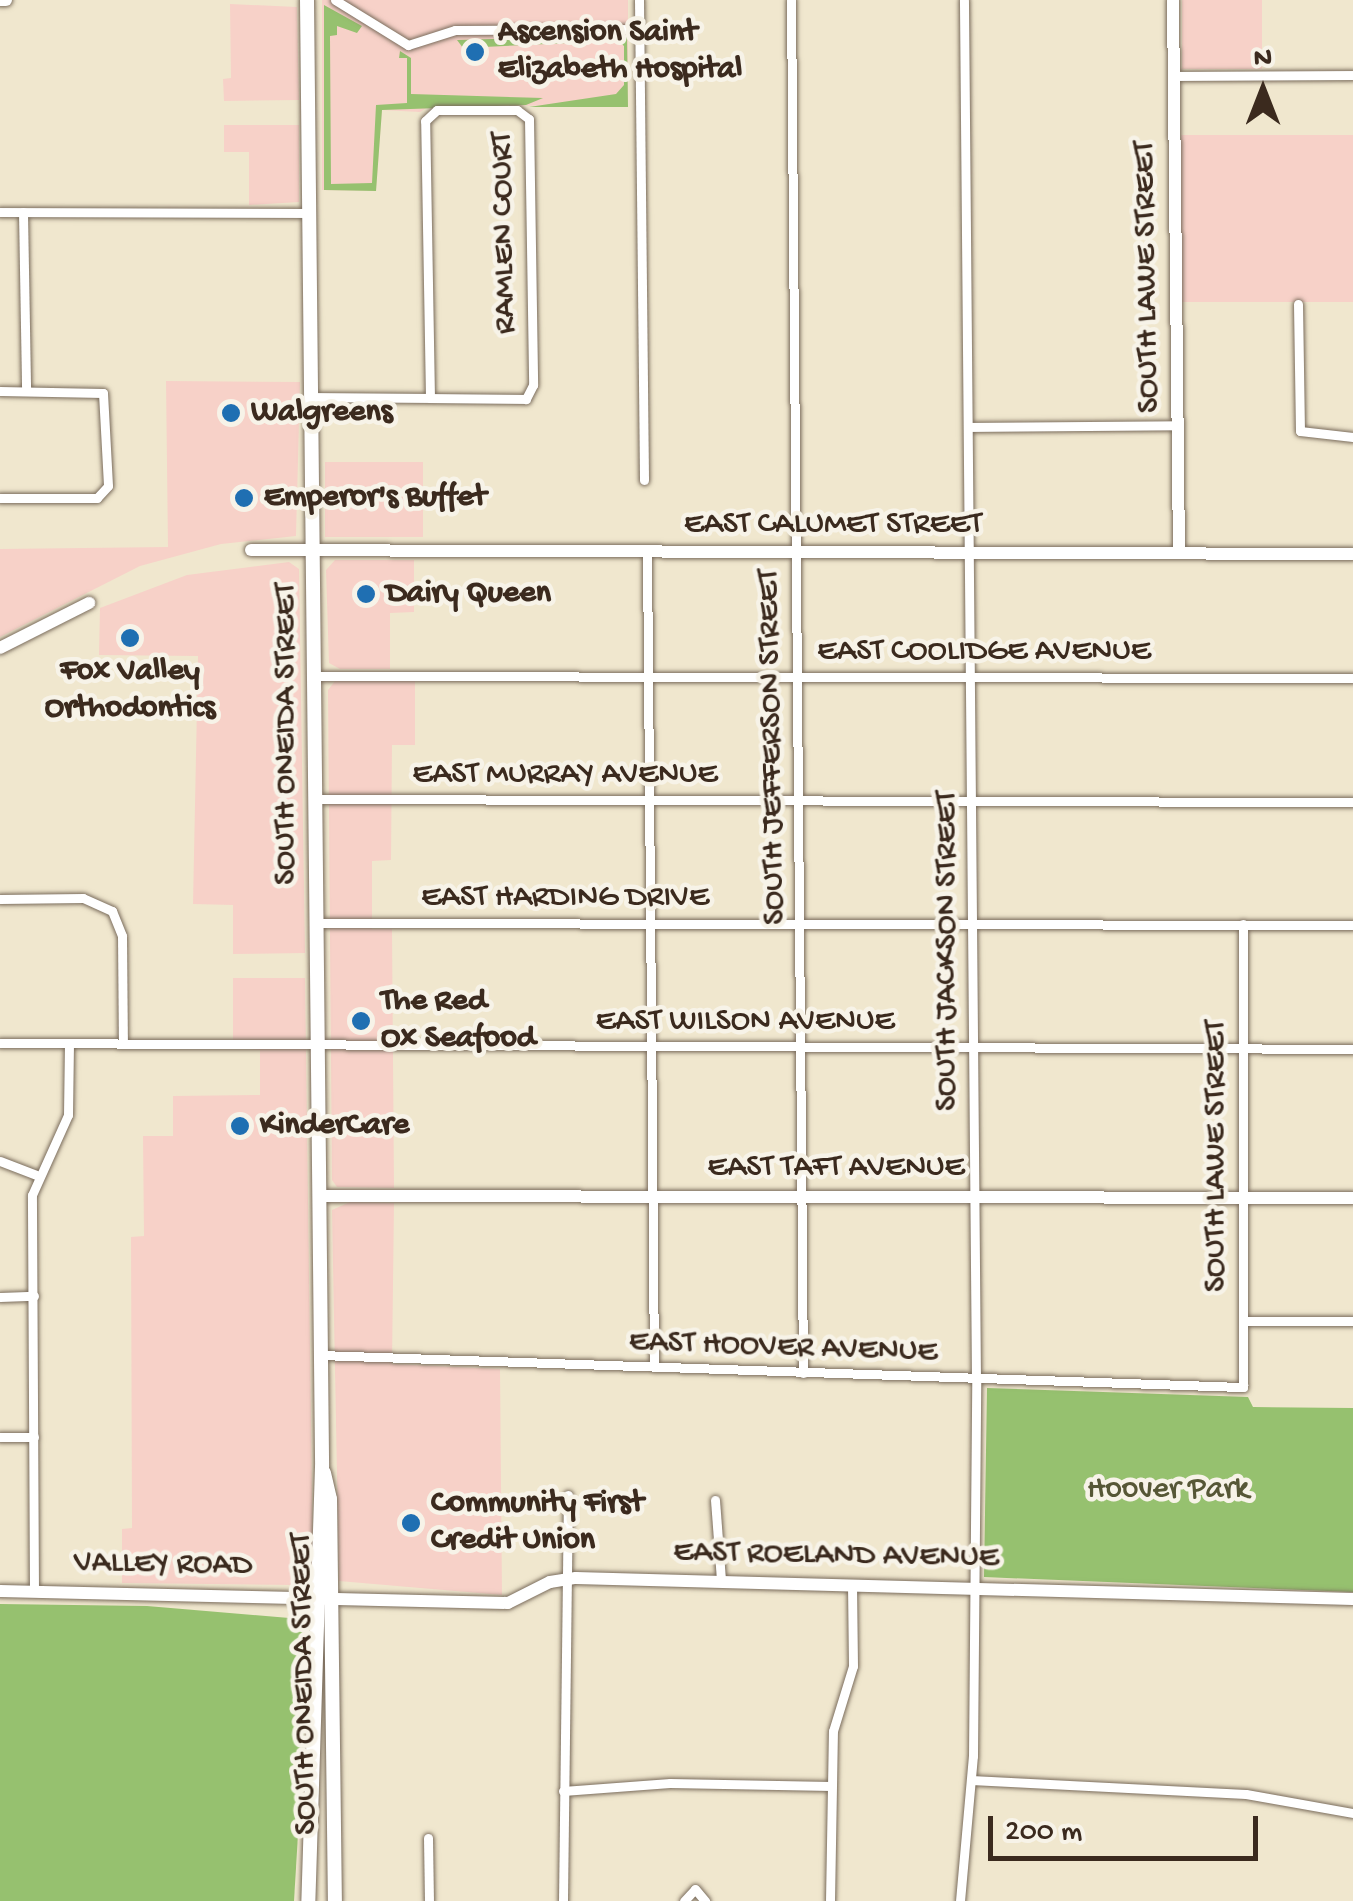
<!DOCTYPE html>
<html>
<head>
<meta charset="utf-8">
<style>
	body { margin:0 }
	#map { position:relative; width:1353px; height:1901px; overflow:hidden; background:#f0e7ce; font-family:"Gochi Hand",sans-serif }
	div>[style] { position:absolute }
	.built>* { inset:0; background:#f7d1c8; transform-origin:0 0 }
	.green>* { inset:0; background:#96c16f }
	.roads { filter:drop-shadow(0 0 2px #7a6c5c) drop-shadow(0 0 2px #7a6c5c) }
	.street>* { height:9px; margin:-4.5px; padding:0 4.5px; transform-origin:4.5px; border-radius:4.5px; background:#fff }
	.secondary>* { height:12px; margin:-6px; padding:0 6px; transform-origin:6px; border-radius:6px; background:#fff }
	.primary>* { height:14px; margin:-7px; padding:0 7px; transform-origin:7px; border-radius:7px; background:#fff }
	.dots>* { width:28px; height:28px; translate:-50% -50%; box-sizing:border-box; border:5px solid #f7f3e8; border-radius:50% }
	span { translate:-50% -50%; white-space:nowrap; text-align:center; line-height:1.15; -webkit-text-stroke:9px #f7f3e8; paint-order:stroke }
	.poi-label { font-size:32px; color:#3b2a1e; font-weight:700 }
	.left { translate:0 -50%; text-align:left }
	.street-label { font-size:32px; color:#3b2a1e }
	.park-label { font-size:32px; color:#565736 }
	.north { position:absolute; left:1213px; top:40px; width:100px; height:100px; -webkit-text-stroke:8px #f7f3e8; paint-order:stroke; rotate:0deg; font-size:28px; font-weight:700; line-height:40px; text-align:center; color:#3b2a1e }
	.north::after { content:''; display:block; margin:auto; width:35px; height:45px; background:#3b2a1e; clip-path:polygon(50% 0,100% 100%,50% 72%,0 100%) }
	.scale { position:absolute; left:988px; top:1816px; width:270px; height:45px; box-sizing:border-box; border:5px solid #3b2a1e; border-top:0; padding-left:12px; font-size:30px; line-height:35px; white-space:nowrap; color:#3b2a1e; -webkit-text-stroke:8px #f7f3e8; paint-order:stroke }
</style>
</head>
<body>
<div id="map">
	<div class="built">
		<i style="clip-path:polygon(322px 0,628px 0,628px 107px,433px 104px,420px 112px,382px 110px,376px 191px,322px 190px)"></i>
		<i style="left:1182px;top:0;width:80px;height:69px"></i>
		<i style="clip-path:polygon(230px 4px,297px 7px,299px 100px,224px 101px,223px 79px,231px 78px)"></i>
		<i style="clip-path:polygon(224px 125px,299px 125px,299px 202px,249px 205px,249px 152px,224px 152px)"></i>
		<i style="left:1353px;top:135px;width:167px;height:172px;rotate:90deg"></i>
		<i style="clip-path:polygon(166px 381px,300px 382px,296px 536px,221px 544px,140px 566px,0 637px,0 549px,168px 547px)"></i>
		<i style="left:325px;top:462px;width:98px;height:75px"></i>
		<i style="clip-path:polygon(335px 560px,414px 560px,414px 612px,390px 613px,390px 669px,340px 669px,329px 663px,326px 570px)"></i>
		<i style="clip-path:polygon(289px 562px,299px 569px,305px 953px,233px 954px,233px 905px,193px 904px,198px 656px,99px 655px,100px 608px,187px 575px)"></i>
		<i style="clip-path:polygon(335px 681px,415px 681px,415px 745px,392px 745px,391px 860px,372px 861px,372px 929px,392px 929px,394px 1188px,337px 1187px,332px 1180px,328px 690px)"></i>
		<i style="clip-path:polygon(233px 978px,305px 978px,313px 1569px,294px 1585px,122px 1583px,122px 1529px,132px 1528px,131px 1237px,144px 1236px,143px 1136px,173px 1136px,173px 1096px,260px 1095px,260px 1050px,233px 1047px)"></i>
		<i style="clip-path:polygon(350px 1202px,394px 1203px,392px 1364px,500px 1369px,502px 1595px,339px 1581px,332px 1210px)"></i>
	</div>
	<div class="green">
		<i style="clip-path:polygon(324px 5px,362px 26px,357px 33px,337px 26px,337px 35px,330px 36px,331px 184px,372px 183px,376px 105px,407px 103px,407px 58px,399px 58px,400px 51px,411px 58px,411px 94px,543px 98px,526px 105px,382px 110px,376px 191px,324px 190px)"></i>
		<i style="clip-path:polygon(627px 35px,628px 107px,529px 107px,616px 94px,624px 85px,624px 46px,617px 39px)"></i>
		<i style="clip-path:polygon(568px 37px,568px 43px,463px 48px,457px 40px)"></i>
		<i style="clip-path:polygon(987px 1388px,1248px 1397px,1253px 1407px,1353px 1408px,1353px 1592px,984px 1577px)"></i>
		<i style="clip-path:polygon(0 1604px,147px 1606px,301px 1619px,307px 1684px,294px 1901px,0 1901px)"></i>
	</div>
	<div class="roads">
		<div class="street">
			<i style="left:335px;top:0;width:86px;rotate:31.7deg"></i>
			<i style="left:408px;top:45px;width:49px;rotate:-17.7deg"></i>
			<i style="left:455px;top:30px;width:185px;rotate:-0.3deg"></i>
			<i style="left:639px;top:0;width:480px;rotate:89.4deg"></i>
			<i style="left:791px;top:0;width:1373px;rotate:89.5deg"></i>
			<i style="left:1174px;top:76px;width:179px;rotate:-0.3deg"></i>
			<i style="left:437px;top:110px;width:80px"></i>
			<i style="left:517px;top:110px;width:15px;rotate:37deg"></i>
			<i style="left:529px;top:119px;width:266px;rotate:89.1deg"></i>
			<i style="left:533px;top:385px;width:16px;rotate:117deg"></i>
			<i style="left:526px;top:399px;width:96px;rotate:-179.4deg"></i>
			<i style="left:430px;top:398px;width:277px;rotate:-91deg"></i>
			<i style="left:425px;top:121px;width:16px;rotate:-43deg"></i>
			<i style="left:0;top:212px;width:310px;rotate:0.2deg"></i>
			<i style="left:23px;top:212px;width:179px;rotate:89deg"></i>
			<i style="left:1298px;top:304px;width:127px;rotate:89.1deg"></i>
			<i style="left:1300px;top:431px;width:53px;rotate:6.5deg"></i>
			<i style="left:0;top:391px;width:103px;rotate:1.1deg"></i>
			<i style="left:103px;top:393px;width:93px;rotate:86.9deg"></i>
			<i style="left:108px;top:486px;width:16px;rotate:133deg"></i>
			<i style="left:97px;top:498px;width:97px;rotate:180deg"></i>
			<i style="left:312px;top:397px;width:118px;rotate:0.5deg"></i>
			<i style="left:968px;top:427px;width:209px;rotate:-0.5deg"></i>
			<i style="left:647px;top:552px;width:815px;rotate:89.51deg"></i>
			<i style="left:315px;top:676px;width:1038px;rotate:0.11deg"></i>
			<i style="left:316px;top:799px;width:1037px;rotate:0.17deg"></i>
			<i style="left:0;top:899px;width:83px;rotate:-0.7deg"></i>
			<i style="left:83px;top:898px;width:32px;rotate:24deg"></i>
			<i style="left:112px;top:911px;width:27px;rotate:68deg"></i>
			<i style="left:122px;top:936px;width:106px;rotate:89.5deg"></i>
			<i style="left:316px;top:923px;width:1037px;rotate:0.11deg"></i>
			<i style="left:0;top:1043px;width:1353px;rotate:0.25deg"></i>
			<i style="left:0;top:1161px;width:39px;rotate:21deg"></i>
			<i style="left:0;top:1297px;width:34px;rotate:-2deg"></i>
			<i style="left:1245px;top:1321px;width:108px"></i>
			<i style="left:320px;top:1355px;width:924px;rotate:1.99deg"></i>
			<i style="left:1243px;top:1387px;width:463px;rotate:-90deg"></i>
			<i style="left:0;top:1437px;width:34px"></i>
			<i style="left:715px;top:1500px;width:80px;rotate:85.7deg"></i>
			<i style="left:34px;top:1591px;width:396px;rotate:-90.3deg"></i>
			<i style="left:32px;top:1195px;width:88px;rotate:-65.8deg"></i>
			<i style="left:68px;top:1115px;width:72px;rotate:-89.2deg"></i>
			<i style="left:971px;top:1780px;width:275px;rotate:2.9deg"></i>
			<i style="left:1246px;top:1794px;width:109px;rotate:10.1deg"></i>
			<i style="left:563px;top:1791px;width:107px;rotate:-4.3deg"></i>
			<i style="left:670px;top:1783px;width:161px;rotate:1.1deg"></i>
			<i style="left:428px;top:1838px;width:63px;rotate:89.1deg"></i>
			<i style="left:563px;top:1901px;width:406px;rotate:-89.3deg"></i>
			<i style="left:684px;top:1901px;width:16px;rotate:-47deg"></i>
			<i style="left:695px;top:1889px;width:16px;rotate:50deg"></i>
			<i style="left:830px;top:1901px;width:170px;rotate:-89deg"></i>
			<i style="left:833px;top:1731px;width:68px;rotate:-72.9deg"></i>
			<i style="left:853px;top:1666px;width:82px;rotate:-90.7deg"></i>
			<i style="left:960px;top:1901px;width:146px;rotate:-84.9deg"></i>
			<i style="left:973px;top:1756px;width:376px;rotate:-89.5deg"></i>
			<i style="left:976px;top:1380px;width:1380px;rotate:-90.5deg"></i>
		</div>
		<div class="secondary">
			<i style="left:0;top:0;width:6px"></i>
			<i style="left:1173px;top:0;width:553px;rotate:89.38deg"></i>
			<i style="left:251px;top:550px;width:1102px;rotate:0.21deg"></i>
			<i style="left:0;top:648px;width:100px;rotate:-26.8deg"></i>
			<i style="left:319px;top:1196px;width:1034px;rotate:0.11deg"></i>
			<i style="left:0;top:1591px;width:508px;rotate:1.35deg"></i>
			<i style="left:508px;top:1603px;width:47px;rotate:-26.6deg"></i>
			<i style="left:550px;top:1582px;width:26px;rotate:-9deg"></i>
			<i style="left:576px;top:1578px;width:777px;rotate:1.55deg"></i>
		</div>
		<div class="primary">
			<i style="left:307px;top:0;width:1467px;rotate:89.41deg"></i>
			<i style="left:322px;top:1467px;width:434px;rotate:91.8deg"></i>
			<i style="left:324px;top:1473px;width:27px;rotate:77deg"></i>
			<i style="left:330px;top:1499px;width:402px;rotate:89.3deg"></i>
		</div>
	</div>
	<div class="dots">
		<i style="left:475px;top:52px;background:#1f6fb2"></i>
		<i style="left:231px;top:413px;background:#1f6fb2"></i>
		<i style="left:244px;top:498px;background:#1f6fb2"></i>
		<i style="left:366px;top:594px;background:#1f6fb2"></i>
		<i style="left:130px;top:638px;background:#1f6fb2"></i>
		<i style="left:361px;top:1021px;background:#1f6fb2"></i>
		<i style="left:240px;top:1126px;background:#1f6fb2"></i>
		<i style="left:411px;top:1523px;background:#1f6fb2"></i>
	</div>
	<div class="poi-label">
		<span class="left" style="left:498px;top:52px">Ascension Saint<br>Elizabeth Hospital</span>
		<span class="left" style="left:251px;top:413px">Walgreens</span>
		<span class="left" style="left:264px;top:498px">Emperor's Buffet</span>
		<span class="left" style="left:386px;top:594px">Dairy Queen</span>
		<span style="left:130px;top:691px">Fox Valley<br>Orthodontics</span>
		<span class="left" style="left:381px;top:1021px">The Red<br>Ox Seafood</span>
		<span class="left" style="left:260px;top:1126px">KinderCare</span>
		<span class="left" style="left:431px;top:1523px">Community First<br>Credit Union</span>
	</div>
	<div class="street-label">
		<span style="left:505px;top:233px;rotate:-91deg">RAMLEN COURT</span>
		<span style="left:1148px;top:277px;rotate:-91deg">SOUTH LAWE STREET</span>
		<span style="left:833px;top:525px">EAST CALUMET STREET</span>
		<span style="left:984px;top:652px">EAST COOLIDGE AVENUE</span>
		<span style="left:287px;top:734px;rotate:-90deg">SOUTH ONEIDA STREET</span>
		<span style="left:773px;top:747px;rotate:-91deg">SOUTH JEFFERSON STREET</span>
		<span style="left:565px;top:775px">EAST MURRAY AVENUE</span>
		<span style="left:565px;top:898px">EAST HARDING DRIVE</span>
		<span style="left:948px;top:951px;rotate:-90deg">SOUTH JACKSON STREET</span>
		<span style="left:745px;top:1022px">EAST WILSON AVENUE</span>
		<span style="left:1217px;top:1156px;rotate:-90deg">SOUTH LAWE STREET</span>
		<span style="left:836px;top:1168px">EAST TAFT AVENUE</span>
		<span style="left:783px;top:1348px;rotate:2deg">EAST HOOVER AVENUE</span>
		<span style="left:836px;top:1556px;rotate:1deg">EAST ROELAND AVENUE</span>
		<span style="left:163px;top:1565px;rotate:1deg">VALLEY ROAD</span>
		<span style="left:305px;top:1684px;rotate:-91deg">SOUTH ONEIDA STREET</span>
	</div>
	<div class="park-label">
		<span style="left:1168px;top:1490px">Hoover Park</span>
	</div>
	<div class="north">N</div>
	<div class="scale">200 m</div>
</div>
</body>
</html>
